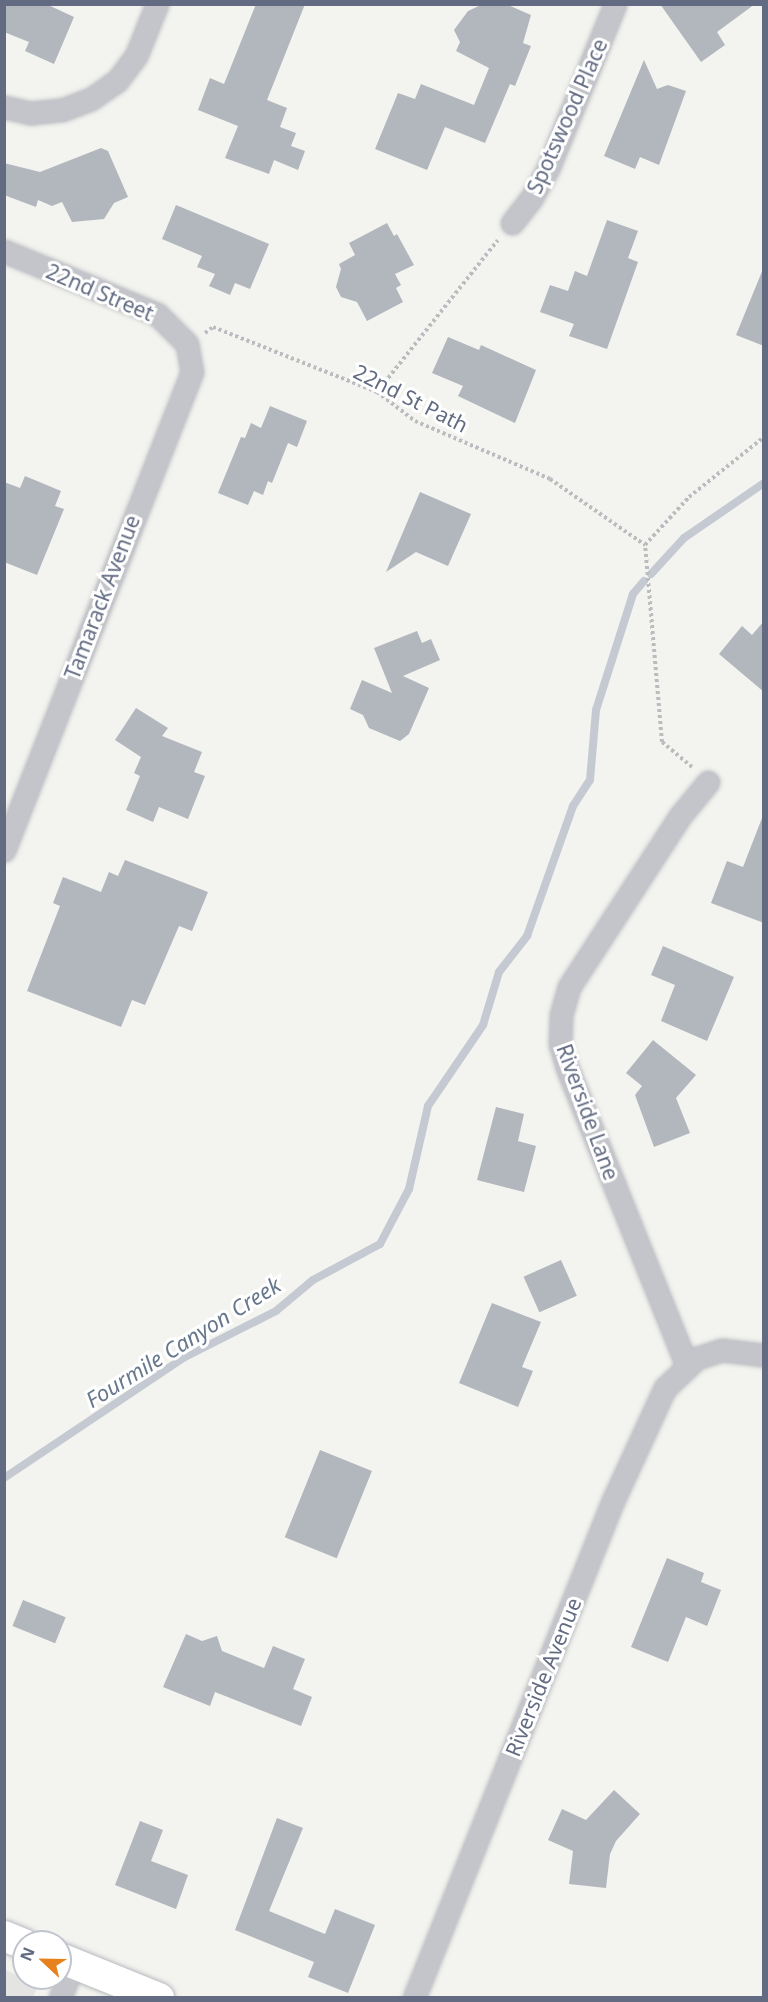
<!DOCTYPE html>
<html>
<head>
<meta charset="utf-8">
<style>
	body { margin:0 }
	#map { position:relative; width:768px; height:2002px; overflow:hidden; background:#f3f4ef; font-family:"Noto Sans",sans-serif }
	div>[style] { position:absolute }
	.built>* { inset:0; background:#e4e4e3 }
	.stream>* { height:8px; margin:-4px; padding:0 4px; transform-origin:4px; border-radius:4px; background:#c5cad2 }
	.building>* { inset:0; background:#b2b6bd; transform-origin:0 0 }
	.path>* { height:4px; margin-top:-2px; transform-origin:0; background:repeating-linear-gradient(90deg,#bbbcbf 0 3px,transparent 0 6px) }
	.roads { filter:drop-shadow(0 0 2px #b8bac0) drop-shadow(0 0 2px #b8bac0) }
	.street>* { height:21px; margin:-10.5px; padding:0 10.5px; transform-origin:10.5px; border-radius:10.5px; background:#c4c5ca }
	.secondary>* { height:30px; margin:-15px; padding:0 15px; transform-origin:15px; border-radius:15px; background:#fff }
	span { translate:-50% -50%; white-space:nowrap; text-align:center; line-height:1.15; -webkit-text-stroke:6px #fff; paint-order:stroke }
	.street-label { font-size:21px; color:#626b82 }
	.water-label { font-size:22px; color:#67788d; font-style:italic }
	.frame { position:absolute; inset:0; border:6px solid #626b82; pointer-events:none }
	.north { position:absolute; left:12px; top:1930px; width:60px; height:60px; box-sizing:border-box; background:#fff; border:2px solid #c0c4cd; border-radius:50%; rotate:292deg; font-size:16px; font-weight:700; line-height:24px; text-align:center; color:#626b82 }
	.north::after { content:''; display:block; margin:auto; width:21px; height:27px; background:#e7811d; clip-path:polygon(50% 0,100% 100%,50% 72%,0 100%) }
</style>
</head>
<body>
<div id="map">
	<div class="built">
		<i style="clip-path:polygon(5px 1970px,39px 1984px,33px 1997px,5px 1997px)"></i>
	</div>
	<div class="stream">
		<i style="left:651px;top:574px;width:49px;rotate:-47.5deg"></i>
		<i style="left:684px;top:538px;width:97px;rotate:-34.5deg"></i>
		<i style="left:4px;top:1478px;width:218px;rotate:-33.8deg"></i>
		<i style="left:185px;top:1357px;width:102px;rotate:-26.8deg"></i>
		<i style="left:276px;top:1311px;width:48px;rotate:-40deg"></i>
		<i style="left:313px;top:1280px;width:76px;rotate:-28.2deg"></i>
		<i style="left:380px;top:1244px;width:62px;rotate:-62.2deg"></i>
		<i style="left:409px;top:1189px;width:85px;rotate:-77.1deg"></i>
		<i style="left:428px;top:1106px;width:98px;rotate:-55.8deg"></i>
		<i style="left:483px;top:1025px;width:55px;rotate:-73.2deg"></i>
		<i style="left:499px;top:972px;width:46px;rotate:-52.1deg"></i>
		<i style="left:527px;top:936px;width:138px;rotate:-70.5deg"></i>
		<i style="left:573px;top:806px;width:31px;rotate:-57deg"></i>
		<i style="left:590px;top:780px;width:70px;rotate:-85.1deg"></i>
		<i style="left:596px;top:710px;width:122px;rotate:-72.3deg"></i>
		<i style="left:633px;top:594px;width:17px;rotate:-50deg"></i>
	</div>
	<div class="building">
		<i style="clip-path:polygon(4px 4px,46px 4px,74px 17px,54px 64px,25px 51px,29px 42px,4px 32px)"></i>
		<i style="clip-path:polygon(256px 4px,305px 4px,267px 100px,287px 108px,280px 127px,296px 133px,291px 146px,305px 151px,298px 170px,274px 160px,269px 174px,225px 158px,238px 126px,198px 110px,210px 78px,224px 84px)"></i>
		<i style="clip-path:polygon(483px 4px,506px 4px,531px 15px,523px 43px,531px 46px,515px 86px,510px 84px,485px 143px,445px 127px,427px 170px,375px 149px,398px 93px,415px 99px,421px 84px,474px 105px,489px 68px,456px 51px,460px 42px,454px 30px,468px 11px)"></i>
		<i style="clip-path:polygon(660px 4px,755px 4px,717px 32px,725px 45px,701px 62px)"></i>
		<i style="clip-path:polygon(644px 60px,657px 89px,668px 85px,686px 91px,659px 165px,640px 157px,635px 169px,604px 156px)"></i>
		<i style="clip-path:polygon(101px 148px,108px 151px,128px 197px,114px 203px,104px 219px,72px 222px,62px 202px,52px 206px,38px 200px,36px 207px,4px 195px,4px 163px,40px 172px)"></i>
		<i style="clip-path:polygon(176px 205px,269px 244px,250px 289px,235px 283px,230px 295px,209px 286px,215px 274px,197px 267px,202px 256px,162px 239px)"></i>
		<i style="clip-path:polygon(607px 220px,638px 231px,628px 258px,638px 262px,607px 349px,569px 336px,574px 324px,540px 312px,550px 285px,568px 291px,575px 271px,587px 276px)"></i>
		<i style="clip-path:polygon(387px 223px,394px 236px,397px 234px,414px 265px,395px 274px,401px 285px,396px 288px,403px 302px,367px 321px,357px 302px,341px 297px,336px 287px,341px 269px,339px 264px,355px 255px,349px 243px)"></i>
		<i style="clip-path:polygon(763px 269px,764px 269px,764px 346px,736px 335px)"></i>
		<i style="clip-path:polygon(448px 337px,479px 350px,481px 345px,536px 370px,515px 423px,458px 396px,463px 386px,432px 373px)"></i>
		<i style="clip-path:polygon(270px 406px,307px 421px,297px 447px,288px 443px,272px 483px,268px 481px,263px 495px,254px 491px,248px 505px,218px 493px,241px 437px,245px 438px,251px 423px,261px 428px)"></i>
		<i style="clip-path:polygon(25px 476px,61px 491px,55px 506px,64px 509px,37px 575px,4px 562px,4px 482px,20px 488px)"></i>
		<i style="clip-path:polygon(420px 492px,471px 514px,448px 566px,416px 552px,386px 572px)"></i>
		<i style="clip-path:polygon(764px 621px,764px 692px,719px 654px,742px 626px,752px 635px)"></i>
		<i style="clip-path:polygon(417px 631px,422px 643px,431px 639px,440px 660px,403px 676px,429px 688px,409px 734px,400px 741px,369px 728px,363px 715px,350px 709px,362px 680px,392px 693px,374px 648px)"></i>
		<i style="clip-path:polygon(136px 708px,168px 728px,162px 736px,202px 752px,194px 772px,205px 776px,188px 819px,159px 807px,153px 822px,126px 810px,140px 776px,134px 773px,141px 757px,115px 740px)"></i>
		<i style="clip-path:polygon(762px 818px,764px 818px,764px 923px,711px 903px,727px 861px,743px 867px)"></i>
		<i style="clip-path:polygon(125px 860px,208px 892px,192px 931px,179px 926px,145px 1005px,132px 1000px,121px 1027px,27px 991px,60px 906px,53px 903px,63px 877px,101px 892px,109px 872px,118px 876px)"></i>
		<i style="clip-path:polygon(663px 946px,734px 977px,707px 1041px,661px 1021px,675px 985px,651px 975px)"></i>
		<i style="clip-path:polygon(653px 1040px,696px 1075px,676px 1098px,690px 1133px,654px 1147px,635px 1095px,642px 1086px,626px 1073px)"></i>
		<i style="clip-path:polygon(496px 1107px,524px 1114px,518px 1141px,536px 1146px,524px 1192px,477px 1180px)"></i>
		<i style="left:561px;top:1260px;width:39px;height:41px;rotate:66deg"></i>
		<i style="clip-path:polygon(492px 1303px,541px 1322px,522px 1367px,533px 1371px,518px 1407px,459px 1383px)"></i>
		<i style="left:320px;top:1450px;width:56px;height:94px;rotate:22deg"></i>
		<i style="clip-path:polygon(667px 1558px,704px 1573px,701px 1582px,721px 1590px,707px 1626px,686px 1617px,668px 1662px,631px 1647px)"></i>
		<i style="left:23px;top:1600px;width:46px;height:28px;rotate:22deg"></i>
		<i style="clip-path:polygon(186px 1634px,202px 1641px,217px 1636px,222px 1651px,264px 1668px,273px 1646px,305px 1659px,293px 1689px,312px 1697px,301px 1726px,215px 1692px,210px 1706px,163px 1687px)"></i>
		<i style="clip-path:polygon(614px 1790px,640px 1814px,616px 1841px,610px 1854px,606px 1888px,569px 1884px,573px 1851px,548px 1840px,562px 1809px,586px 1820px)"></i>
		<i style="clip-path:polygon(277px 1818px,303px 1828px,269px 1911px,325px 1934px,335px 1909px,375px 1925px,348px 1993px,308px 1977px,314px 1962px,235px 1930px)"></i>
		<i style="clip-path:polygon(140px 1821px,163px 1830px,151px 1861px,188px 1875px,176px 1909px,115px 1885px)"></i>
	</div>
	<div class="path">
		<i style="left:205px;top:333px;width:10px;rotate:-37deg"></i>
		<i style="left:213px;top:327px;width:176px;rotate:21.6deg"></i>
		<i style="left:377px;top:392px;width:48px;rotate:37.3deg"></i>
		<i style="left:415px;top:421px;width:147px;rotate:23.2deg"></i>
		<i style="left:550px;top:479px;width:116px;rotate:34.8deg"></i>
		<i style="left:377px;top:392px;width:194px;rotate:-51.5deg"></i>
		<i style="left:692px;top:767px;width:39px;rotate:-140deg"></i>
		<i style="left:662px;top:742px;width:198px;rotate:-94.9deg"></i>
		<i style="left:645px;top:545px;width:65px;rotate:-47.5deg"></i>
		<i style="left:689px;top:497px;width:96px;rotate:-38.7deg"></i>
	</div>
	<div class="roads">
		<div class="street">
			<i style="left:4px;top:107px;width:28px;rotate:13deg"></i>
			<i style="left:31px;top:113px;width:31px;rotate:-6deg"></i>
			<i style="left:62px;top:110px;width:31px;rotate:-21deg"></i>
			<i style="left:91px;top:99px;width:32px;rotate:-35deg"></i>
			<i style="left:117px;top:81px;width:31px;rotate:-53deg"></i>
			<i style="left:136px;top:56px;width:56px;rotate:-68deg"></i>
			<i style="left:512px;top:223px;width:31px;rotate:-52deg"></i>
			<i style="left:531px;top:199px;width:38px;rotate:-61deg"></i>
			<i style="left:549px;top:166px;width:175px;rotate:-67.8deg"></i>
			<i style="left:4px;top:251px;width:165px;rotate:22.4deg"></i>
			<i style="left:157px;top:314px;width:42px;rotate:45deg"></i>
			<i style="left:187px;top:344px;width:28px;rotate:80deg"></i>
			<i style="left:192px;top:372px;width:514px;rotate:111.47deg"></i>
			<i style="left:687px;top:1366px;width:322px;rotate:-111.9deg"></i>
			<i style="left:567px;top:1067px;width:24px;rotate:-107deg"></i>
			<i style="left:560px;top:1044px;width:29px;rotate:-88deg"></i>
			<i style="left:561px;top:1015px;width:29px;rotate:-74deg"></i>
			<i style="left:569px;top:987px;width:204px;rotate:-57deg"></i>
			<i style="left:680px;top:816px;width:44px;rotate:-50.5deg"></i>
			<i style="left:60px;top:1998px;width:36px;rotate:-69deg"></i>
			<i style="left:414px;top:1998px;width:533px;rotate:-68.2deg"></i>
			<i style="left:612px;top:1503px;width:127px;rotate:-65.3deg"></i>
			<i style="left:665px;top:1388px;width:44px;rotate:-43.2deg"></i>
			<i style="left:697px;top:1358px;width:26px;rotate:-18deg"></i>
			<i style="left:722px;top:1350px;width:42px;rotate:6.8deg"></i>
		</div>
		<div class="secondary">
			<i style="left:4px;top:1936px;width:22px;rotate:22deg"></i>
			<i style="left:60px;top:1958px;width:107px;rotate:22deg"></i>
		</div>
	</div>
	<div class="street-label">
		<span style="left:567px;top:116px;rotate:-66deg">Spotswood Place</span>
		<span style="left:100px;top:292px;rotate:23deg">22nd Street</span>
		<span style="left:411px;top:398px;rotate:27deg">22nd St Path</span>
		<span style="left:102px;top:597px;rotate:-69deg">Tamarack Avenue</span>
		<span style="left:588px;top:1112px;rotate:70deg">Riverside Lane</span>
		<span style="left:543px;top:1677px;rotate:-68deg">Riverside Avenue</span>
	</div>
	<div class="water-label">
		<span style="left:183px;top:1342px;rotate:-32deg">Fourmile Canyon Creek</span>
	</div>
	<div class="frame"></div>
	<div class="north">N</div>
</div>
</body>
</html>
